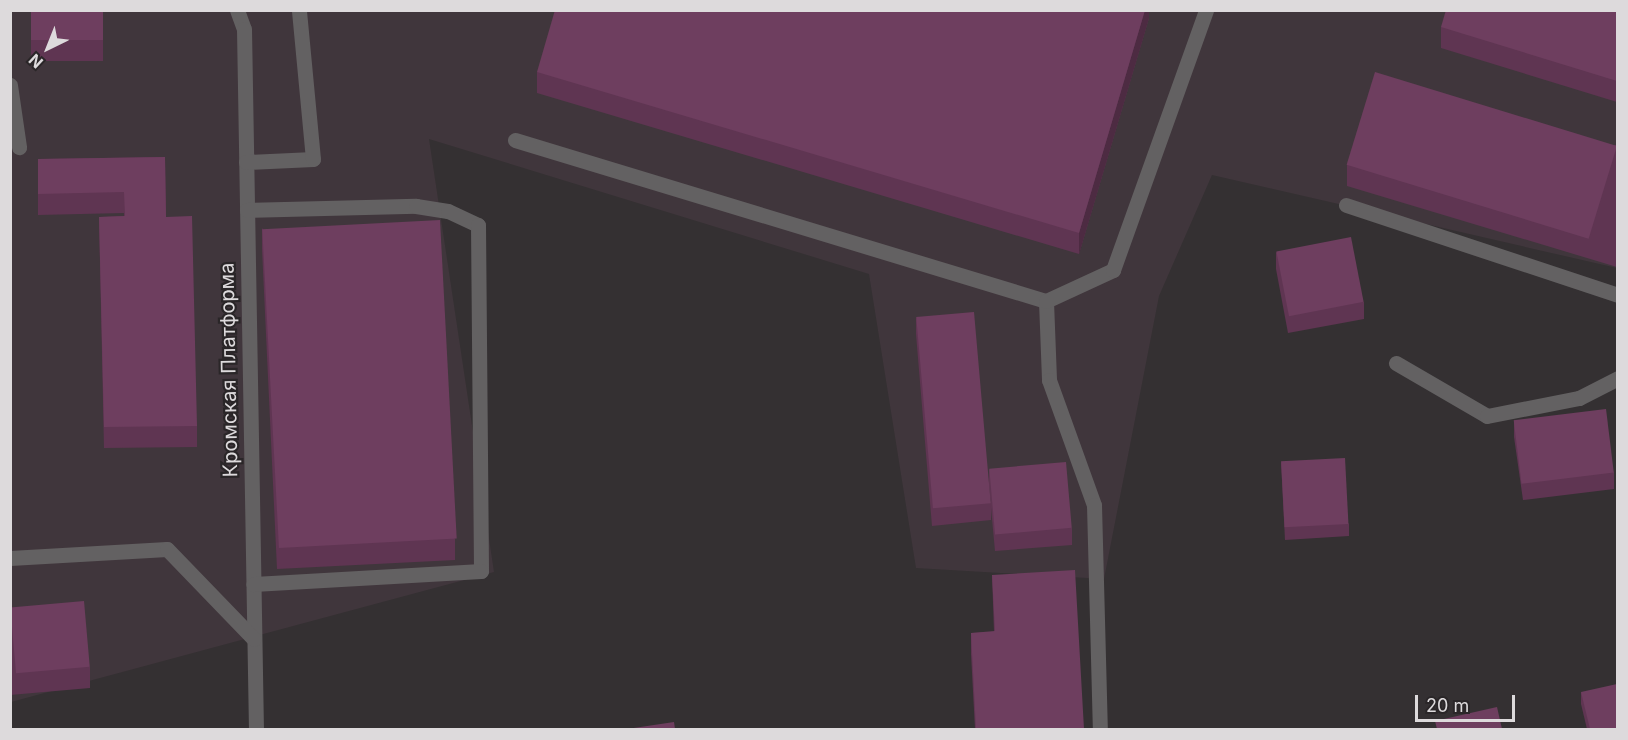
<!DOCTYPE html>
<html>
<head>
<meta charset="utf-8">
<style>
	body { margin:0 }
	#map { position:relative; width:1628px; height:740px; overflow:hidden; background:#343032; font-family:Inter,sans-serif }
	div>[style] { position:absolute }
	.built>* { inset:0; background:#40363c }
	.minor>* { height:15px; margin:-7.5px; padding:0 7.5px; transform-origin:7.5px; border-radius:7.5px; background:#636162 }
	.wall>* { inset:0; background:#5f3552; transform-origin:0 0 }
	.shaded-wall>* { inset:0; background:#4d2b42 }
	.building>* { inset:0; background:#6e3e5f; transform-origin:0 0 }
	span { translate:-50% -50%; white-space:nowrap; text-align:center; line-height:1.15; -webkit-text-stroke:4.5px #2a2628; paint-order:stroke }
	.street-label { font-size:20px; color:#dddadc }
	.frame { position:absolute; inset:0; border:12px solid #dddadc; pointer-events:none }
	.north { position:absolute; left:18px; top:18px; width:60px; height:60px; -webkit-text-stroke:4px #2a2628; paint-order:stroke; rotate:223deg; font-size:16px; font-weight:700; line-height:24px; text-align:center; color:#dddadc }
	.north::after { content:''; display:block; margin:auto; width:21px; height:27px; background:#dddadc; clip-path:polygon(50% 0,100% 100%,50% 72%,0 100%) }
	.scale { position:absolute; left:1415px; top:695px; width:100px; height:27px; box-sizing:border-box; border:3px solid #dddadc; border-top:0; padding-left:8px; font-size:18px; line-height:21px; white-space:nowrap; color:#dddadc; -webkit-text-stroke:4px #2a2628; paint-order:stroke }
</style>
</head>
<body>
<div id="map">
	<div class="built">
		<i style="clip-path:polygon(11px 11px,1617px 11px,1617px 268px,1212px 175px,1159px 296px,1104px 579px,916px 568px,869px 274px,429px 139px,494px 572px,11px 702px)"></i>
	</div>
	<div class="minor">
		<i style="left:237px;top:10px;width:20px;rotate:70deg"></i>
		<i style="left:244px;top:29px;width:701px;rotate:89.02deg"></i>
		<i style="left:10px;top:85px;width:63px;rotate:81.7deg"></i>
		<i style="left:515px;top:140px;width:555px;rotate:16.87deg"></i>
		<i style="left:1046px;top:301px;width:79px;rotate:87.8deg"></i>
		<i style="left:1049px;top:380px;width:133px;rotate:70.2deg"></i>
		<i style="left:1094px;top:505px;width:225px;rotate:88.5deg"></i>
		<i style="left:246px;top:162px;width:67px;rotate:-2.6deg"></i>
		<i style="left:313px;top:159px;width:150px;rotate:-95.4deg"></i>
		<i style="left:1346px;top:205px;width:287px;rotate:18.3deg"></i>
		<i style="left:247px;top:210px;width:169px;rotate:-1.4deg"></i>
		<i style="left:416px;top:206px;width:32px;rotate:9deg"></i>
		<i style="left:448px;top:211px;width:33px;rotate:25deg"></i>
		<i style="left:478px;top:225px;width:346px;rotate:89.5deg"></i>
		<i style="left:481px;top:571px;width:228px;rotate:176.7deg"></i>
		<i style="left:1046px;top:301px;width:74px;rotate:-24.8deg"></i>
		<i style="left:1113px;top:270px;width:276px;rotate:-70.3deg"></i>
		<i style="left:1396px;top:363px;width:105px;rotate:30.2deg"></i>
		<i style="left:1487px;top:416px;width:94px;rotate:-11.1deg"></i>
		<i style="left:1579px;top:398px;width:44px;rotate:-27.1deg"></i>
		<i style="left:10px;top:558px;width:157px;rotate:-3.3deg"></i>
		<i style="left:167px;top:549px;width:125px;rotate:46deg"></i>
	</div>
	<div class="wall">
		<i style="left:31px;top:10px;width:72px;height:51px"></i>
		<i style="clip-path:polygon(1149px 10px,1149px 18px,1079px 254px,537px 93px,537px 72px)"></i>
		<i style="clip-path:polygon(1617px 10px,1617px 102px,1441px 48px,1441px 27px)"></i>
		<i style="clip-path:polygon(1617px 145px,1617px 267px,1347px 186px,1347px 165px)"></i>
		<i style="clip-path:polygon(165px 157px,166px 217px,197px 426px,197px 447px,104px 448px,99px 217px,124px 216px,124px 213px,38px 215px,38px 159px)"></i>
		<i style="clip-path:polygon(262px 228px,455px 539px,455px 560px,277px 569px,262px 249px)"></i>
		<i style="clip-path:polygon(1276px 252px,1364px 302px,1364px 319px,1288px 333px,1276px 269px)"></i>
		<i style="clip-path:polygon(916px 317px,991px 503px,991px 520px,932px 526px,916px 334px)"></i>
		<i style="clip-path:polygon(1514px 420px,1614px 472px,1614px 489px,1523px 500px,1514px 437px)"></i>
		<i style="clip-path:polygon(1281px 462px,1349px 524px,1349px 536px,1285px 540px)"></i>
		<i style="clip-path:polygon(989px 469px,1072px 528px,1072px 545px,995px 551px,989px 486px)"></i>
		<i style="clip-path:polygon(992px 575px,1084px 729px,975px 729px,971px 654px,971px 633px,994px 632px)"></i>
		<i style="clip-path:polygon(10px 608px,90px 667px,90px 688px,10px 695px)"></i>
		<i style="clip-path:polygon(1581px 692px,1617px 729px,1587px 729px,1581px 704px)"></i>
	</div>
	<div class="shaded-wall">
		<i style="clip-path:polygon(1145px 10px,1149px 10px,1149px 18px,1079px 254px,1079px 233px)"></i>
	</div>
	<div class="building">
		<i style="left:31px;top:10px;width:72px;height:30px"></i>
		<i style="clip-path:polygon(555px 10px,1145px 10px,1079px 233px,537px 72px)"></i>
		<i style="clip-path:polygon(1446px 10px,1617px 10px,1617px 81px,1441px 27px)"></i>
		<i style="left:1375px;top:72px;width:253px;height:97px;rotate:17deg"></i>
		<i style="clip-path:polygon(165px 157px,166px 217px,192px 216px,197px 426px,104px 427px,99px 217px,125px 216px,124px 192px,38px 194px,38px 159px)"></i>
		<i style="left:440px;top:220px;width:319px;height:178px;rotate:87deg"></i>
		<i style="left:1351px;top:237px;width:66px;height:76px;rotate:79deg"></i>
		<i style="left:974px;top:312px;width:192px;height:58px;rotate:85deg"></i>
		<i style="left:1606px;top:409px;width:64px;height:93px;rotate:83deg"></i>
		<i style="left:1345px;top:458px;width:66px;height:64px;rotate:87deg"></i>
		<i style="left:1066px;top:462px;width:66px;height:77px;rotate:85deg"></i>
		<i style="clip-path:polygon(1075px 570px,1084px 729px,976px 729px,971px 633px,995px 631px,992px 575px)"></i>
		<i style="left:84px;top:601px;width:66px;height:74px;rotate:85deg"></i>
		<i style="clip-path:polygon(1617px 684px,1617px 729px,1590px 729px,1581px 692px)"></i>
		<i style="clip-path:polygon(1497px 707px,1502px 729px,1437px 729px,1435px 721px)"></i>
		<i style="clip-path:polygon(674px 722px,675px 729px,627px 729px)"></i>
	</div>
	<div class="street-label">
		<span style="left:229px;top:370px;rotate:-91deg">Кромская Платформа</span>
	</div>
	<div class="frame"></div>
	<div class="north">N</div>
	<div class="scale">20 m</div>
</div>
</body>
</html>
